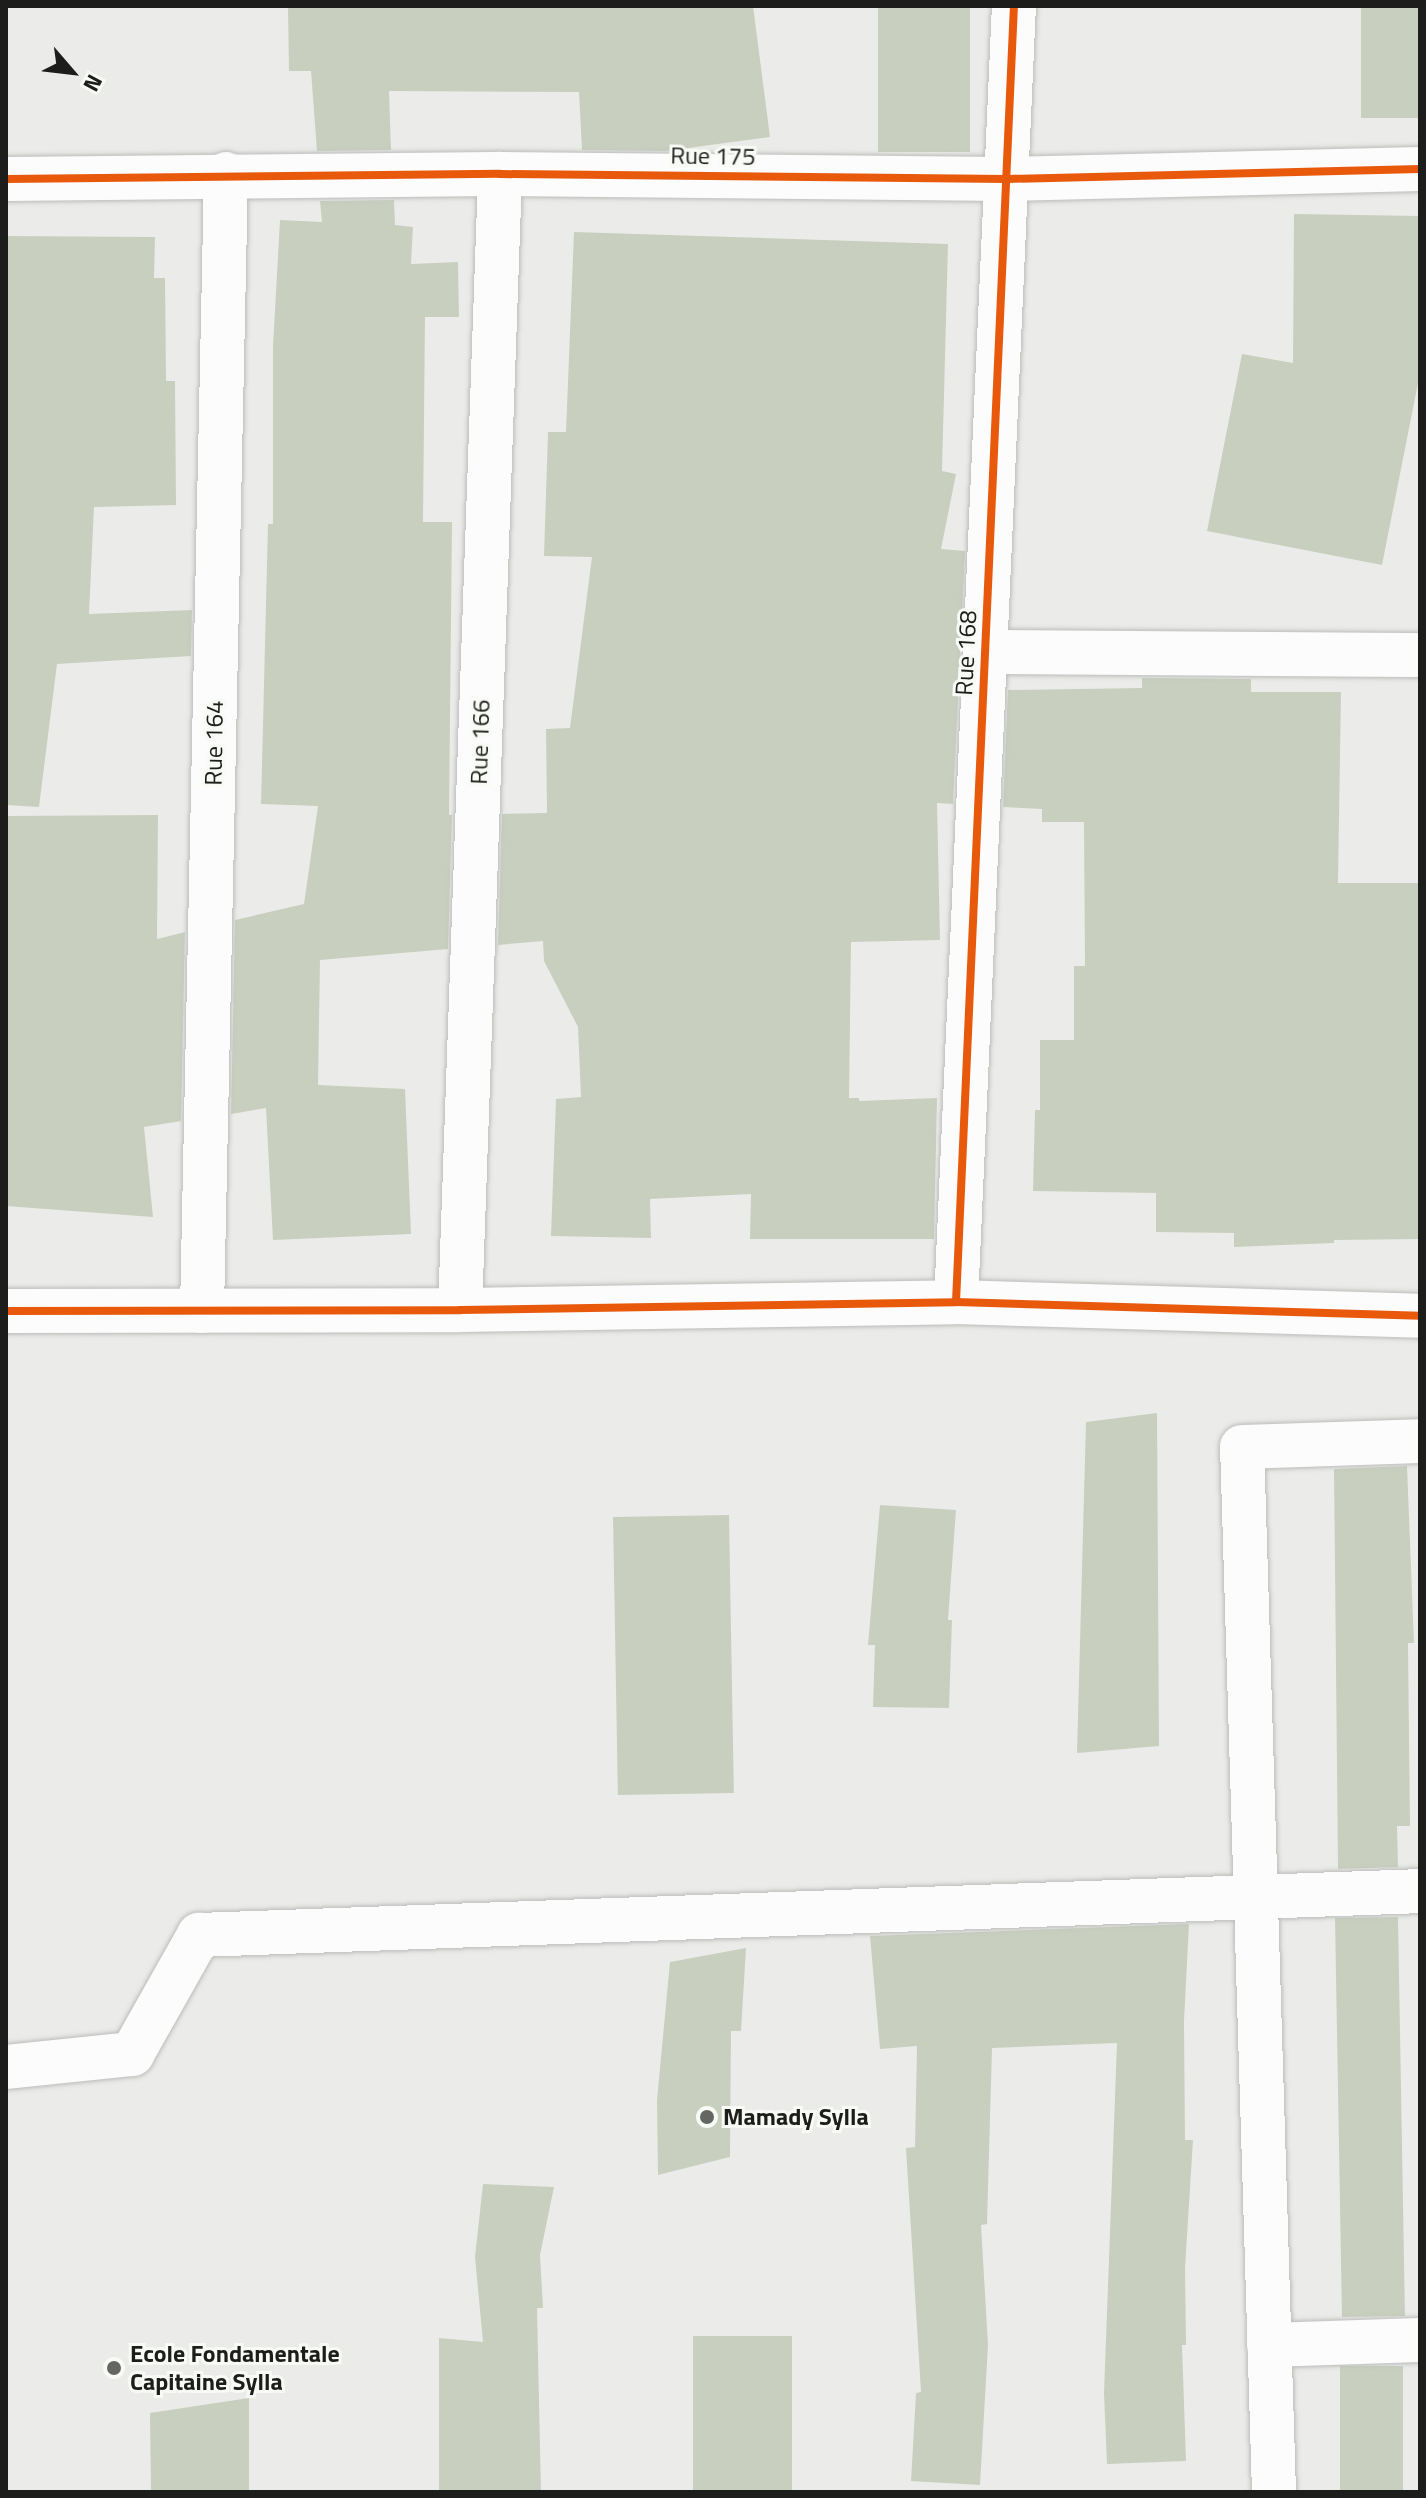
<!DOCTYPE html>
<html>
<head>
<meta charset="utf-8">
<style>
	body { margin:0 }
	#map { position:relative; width:1426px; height:2498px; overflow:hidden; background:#ebece9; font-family:"Titillium Web",sans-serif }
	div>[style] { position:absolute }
	.building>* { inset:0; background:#c8cfbf; transform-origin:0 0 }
	.roads { filter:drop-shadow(0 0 2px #bbbcba) drop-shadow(0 0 2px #bbbcba) }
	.minor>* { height:44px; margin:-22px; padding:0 22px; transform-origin:22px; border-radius:22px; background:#fcfcfc }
	.cycleway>* { height:8px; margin:-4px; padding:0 4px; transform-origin:4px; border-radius:4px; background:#e8590c }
	.dots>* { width:22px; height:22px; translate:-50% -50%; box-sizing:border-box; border:4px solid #f8faf5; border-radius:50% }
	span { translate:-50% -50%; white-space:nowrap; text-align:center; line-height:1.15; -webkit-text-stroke:6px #f8faf5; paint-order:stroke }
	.street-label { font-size:24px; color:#1d1e1c }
	.poi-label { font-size:24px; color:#1d1e1c; font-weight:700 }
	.left { translate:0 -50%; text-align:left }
	.frame { position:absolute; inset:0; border:8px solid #1d1e1c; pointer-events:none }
	.north { position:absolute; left:32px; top:32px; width:80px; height:80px; -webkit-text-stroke:6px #f8faf5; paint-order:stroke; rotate:118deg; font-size:22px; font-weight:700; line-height:32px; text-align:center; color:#1d1e1c }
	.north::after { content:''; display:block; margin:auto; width:28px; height:36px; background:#1d1e1c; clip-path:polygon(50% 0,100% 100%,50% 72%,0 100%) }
</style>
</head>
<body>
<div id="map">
	<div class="building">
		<i style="clip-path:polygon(288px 6px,753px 6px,770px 137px,666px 151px,582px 150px,579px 92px,389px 91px,391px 150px,317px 151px,311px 71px,289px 71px)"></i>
		<i style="left:878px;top:6px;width:92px;height:146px"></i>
		<i style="left:1361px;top:6px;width:59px;height:112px"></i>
		<i style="clip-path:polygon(394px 200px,395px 225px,413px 227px,411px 264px,458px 262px,459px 317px,425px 317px,423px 522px,452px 522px,449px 815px,452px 815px,448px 949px,320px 960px,318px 1085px,405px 1089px,411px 1234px,273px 1240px,266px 1108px,231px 1114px,235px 920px,304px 904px,318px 806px,261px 804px,268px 524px,273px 524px,273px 346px,280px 220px,322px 222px,320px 201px)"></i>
		<i style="clip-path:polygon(1294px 214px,1420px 216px,1420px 373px,1382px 565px,1207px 531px,1242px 354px,1293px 363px)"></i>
		<i style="clip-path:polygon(574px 232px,948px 244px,942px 471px,956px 474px,941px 549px,965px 551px,953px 804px,937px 803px,940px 940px,851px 942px,849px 1098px,859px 1098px,859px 1101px,937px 1098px,934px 1239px,750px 1239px,751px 1194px,650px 1199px,651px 1238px,551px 1236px,556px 1099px,581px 1097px,578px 1027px,544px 961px,543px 941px,498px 945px,502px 814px,547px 813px,546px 729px,570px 728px,592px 557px,544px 556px,548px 432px,566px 432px)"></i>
		<i style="clip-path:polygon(6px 236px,155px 237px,154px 278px,165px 278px,166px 381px,175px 381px,176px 505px,94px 507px,89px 614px,192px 610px,191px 656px,57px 664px,39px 807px,6px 805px)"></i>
		<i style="clip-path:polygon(1142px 678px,1251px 679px,1251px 692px,1341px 692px,1338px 883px,1420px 883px,1420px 1239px,1334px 1240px,1334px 1243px,1234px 1247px,1234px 1233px,1156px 1232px,1156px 1193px,1033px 1191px,1035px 1110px,1040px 1110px,1040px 1040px,1074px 1040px,1074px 966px,1085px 966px,1084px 822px,1042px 822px,1042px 809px,1003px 807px,1008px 690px,1142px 688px)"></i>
		<i style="clip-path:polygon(158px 815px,157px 939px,185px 932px,181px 1121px,144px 1127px,153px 1217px,6px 1206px,6px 816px)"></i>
		<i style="clip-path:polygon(1157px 1413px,1159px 1746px,1077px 1753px,1086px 1422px)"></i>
		<i style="clip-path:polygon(1407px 1466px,1414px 1643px,1408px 1643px,1410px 1826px,1397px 1826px,1398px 1867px,1338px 1869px,1334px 1469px)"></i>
		<i style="clip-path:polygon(880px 1505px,956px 1510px,948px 1620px,952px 1620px,949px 1708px,873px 1707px,875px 1645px,868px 1645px)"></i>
		<i style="left:729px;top:1515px;width:278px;height:116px;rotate:89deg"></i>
		<i style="left:1398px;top:1917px;width:399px;height:63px;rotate:89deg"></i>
		<i style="clip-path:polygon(1189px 1924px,1184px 2021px,1185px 2140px,1193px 2140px,1185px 2268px,1186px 2345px,1182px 2345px,1186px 2461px,1107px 2464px,1104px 2393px,1117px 2043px,992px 2048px,987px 2224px,981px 2225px,988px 2345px,980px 2485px,911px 2481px,916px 2393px,921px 2392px,906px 2148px,915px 2147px,917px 2046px,880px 2049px,870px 1936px)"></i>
		<i style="clip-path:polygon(746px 1948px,741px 2031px,731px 2031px,730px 2157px,658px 2175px,657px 2100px,670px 1962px)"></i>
		<i style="clip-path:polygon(483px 2184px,554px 2187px,540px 2255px,543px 2308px,537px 2308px,541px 2492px,439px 2492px,439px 2338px,483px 2342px,475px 2257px)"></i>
		<i style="left:792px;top:2336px;width:156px;height:99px;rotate:90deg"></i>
		<i style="left:1403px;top:2366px;width:126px;height:63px;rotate:90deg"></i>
		<i style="clip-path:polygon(249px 2398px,249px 2492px,151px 2492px,150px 2413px)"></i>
	</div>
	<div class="roads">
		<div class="minor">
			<i style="left:6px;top:179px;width:494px;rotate:-0.6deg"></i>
			<i style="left:500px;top:174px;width:507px;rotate:0.57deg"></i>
			<i style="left:1007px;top:179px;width:413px;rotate:-1.4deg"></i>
			<i style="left:986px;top:652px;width:434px;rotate:0.4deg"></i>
			<i style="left:956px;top:1302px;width:1297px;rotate:-87.44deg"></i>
			<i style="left:460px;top:1310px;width:1137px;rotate:-87.98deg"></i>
			<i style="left:6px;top:1311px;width:454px;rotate:-0.1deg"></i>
			<i style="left:460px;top:1310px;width:496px;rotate:-0.9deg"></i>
			<i style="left:956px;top:1302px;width:464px;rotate:1.7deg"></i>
			<i style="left:202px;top:1311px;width:1137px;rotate:-88.79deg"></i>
			<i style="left:6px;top:2067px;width:127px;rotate:-5.9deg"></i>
			<i style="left:132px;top:2054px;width:137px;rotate:-60.6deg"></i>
			<i style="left:199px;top:1935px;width:1222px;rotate:-2.06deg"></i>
			<i style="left:1269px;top:2345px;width:151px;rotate:-1.9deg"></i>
			<i style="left:1274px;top:2492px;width:1045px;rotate:-91.75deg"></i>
			<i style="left:1242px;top:1447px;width:178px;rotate:-1.9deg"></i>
		</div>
	</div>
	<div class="cycleway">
		<i style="left:6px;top:179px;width:494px;rotate:-0.6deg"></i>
		<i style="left:500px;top:174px;width:507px;rotate:0.57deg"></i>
		<i style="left:1007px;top:179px;width:413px;rotate:-1.4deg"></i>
		<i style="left:956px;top:1302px;width:1297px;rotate:-87.44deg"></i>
		<i style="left:6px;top:1311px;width:454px;rotate:-0.1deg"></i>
		<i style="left:460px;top:1310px;width:496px;rotate:-0.9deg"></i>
		<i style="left:956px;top:1302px;width:464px;rotate:1.7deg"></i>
	</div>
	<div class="dots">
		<i style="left:707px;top:2117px;background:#656664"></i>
		<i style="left:114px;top:2368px;background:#656664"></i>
	</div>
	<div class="street-label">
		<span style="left:713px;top:156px;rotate:1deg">Rue 175</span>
		<span style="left:966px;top:653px;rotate:-87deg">Rue 168</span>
		<span style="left:480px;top:742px;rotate:-88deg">Rue 166</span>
		<span style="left:214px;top:743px;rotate:-89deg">Rue 164</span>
	</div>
	<div class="poi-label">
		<span class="left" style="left:723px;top:2117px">Mamady Sylla</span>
		<span class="left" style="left:130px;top:2368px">Ecole Fondamentale<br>Capitaine Sylla</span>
	</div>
	<div class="frame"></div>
	<div class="north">N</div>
</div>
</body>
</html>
